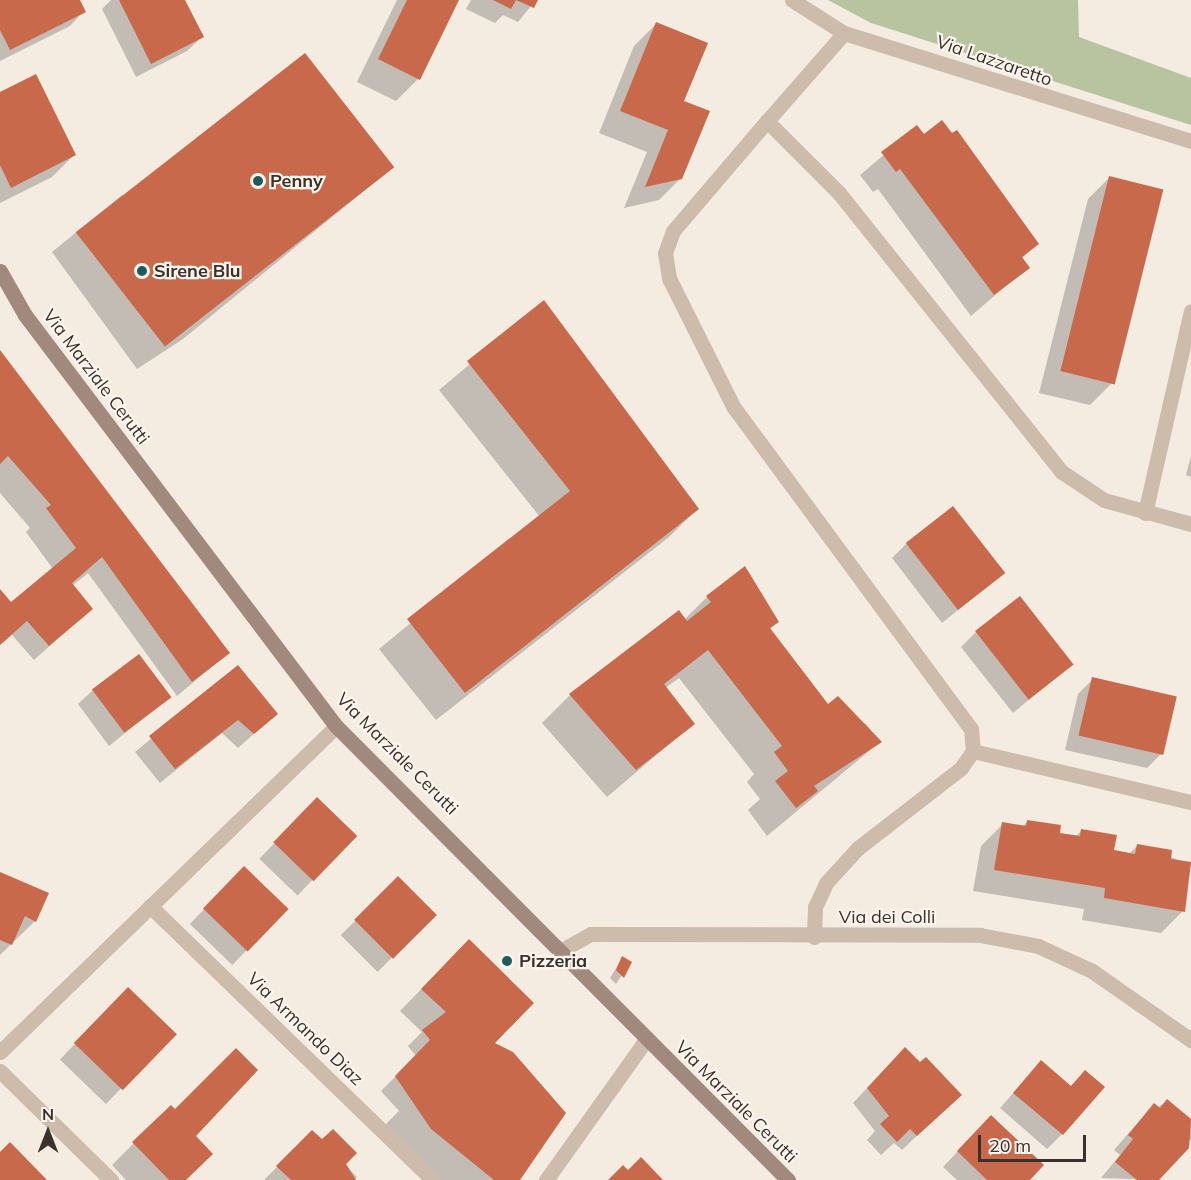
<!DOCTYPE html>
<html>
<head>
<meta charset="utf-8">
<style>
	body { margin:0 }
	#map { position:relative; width:1191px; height:1180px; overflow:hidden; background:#f4ebe1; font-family:Mulish,sans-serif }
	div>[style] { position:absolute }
	.green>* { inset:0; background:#b8c4a0 }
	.shadow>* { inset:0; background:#0003; transform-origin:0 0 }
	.building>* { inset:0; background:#c8694b; transform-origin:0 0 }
	.street>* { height:15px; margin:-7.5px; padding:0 7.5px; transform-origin:7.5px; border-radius:7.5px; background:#cdbbac }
	.secondary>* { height:15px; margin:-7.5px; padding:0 7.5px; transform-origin:7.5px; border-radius:7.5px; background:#a18a7d }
	.dots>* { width:16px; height:16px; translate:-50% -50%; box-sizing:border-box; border:3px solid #fbf5ee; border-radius:50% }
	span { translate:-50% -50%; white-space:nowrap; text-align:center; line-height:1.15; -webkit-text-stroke:4.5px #fbf5ee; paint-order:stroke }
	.street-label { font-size:18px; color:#3b302b }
	.poi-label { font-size:18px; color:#3b302b; font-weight:700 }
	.left { translate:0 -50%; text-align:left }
	.north { position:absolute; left:18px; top:1102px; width:60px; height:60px; -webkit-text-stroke:4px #fbf5ee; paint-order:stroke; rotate:0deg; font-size:16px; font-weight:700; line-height:24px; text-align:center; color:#3b302b }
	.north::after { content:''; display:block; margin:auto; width:21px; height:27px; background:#3b302b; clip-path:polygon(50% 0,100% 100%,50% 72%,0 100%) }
	.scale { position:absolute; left:978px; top:1135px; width:108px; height:27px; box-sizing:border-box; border:3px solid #3b302b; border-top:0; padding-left:8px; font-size:18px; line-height:21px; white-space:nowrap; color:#3b302b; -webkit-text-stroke:4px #fbf5ee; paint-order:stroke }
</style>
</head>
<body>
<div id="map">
	<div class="green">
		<i style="clip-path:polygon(828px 0,1078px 0,1079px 37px,1191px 78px,1191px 125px,871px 23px)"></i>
	</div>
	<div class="shadow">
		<i style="clip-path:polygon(0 0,79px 0,84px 11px,70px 26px,0 61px)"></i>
		<i style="clip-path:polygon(111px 0,184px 0,202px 37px,187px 51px,136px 77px,102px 9px)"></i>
		<i style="clip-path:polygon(397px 0,457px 0,418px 79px,396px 101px,357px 82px)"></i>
		<i style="clip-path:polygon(471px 0,536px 0,518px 22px,503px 15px,495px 23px,466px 9px)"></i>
		<i style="clip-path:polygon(656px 24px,682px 102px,681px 178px,659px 200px,624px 208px,647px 152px,599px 133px,634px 46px)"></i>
		<i style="clip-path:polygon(0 93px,74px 155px,52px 177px,0 203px)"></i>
		<i style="clip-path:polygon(917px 127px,924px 136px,956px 132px,1037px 244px,1021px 259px,1028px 267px,971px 316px,878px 189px,873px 192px,860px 175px)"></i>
		<i style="clip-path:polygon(392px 168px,183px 339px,137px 369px,52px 252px,122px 195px)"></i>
		<i style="clip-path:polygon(1110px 177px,1112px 383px,1090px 405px,1039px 393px,1088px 199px)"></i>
		<i style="clip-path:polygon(543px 303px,697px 509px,669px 537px,436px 720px,379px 649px,540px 517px,439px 390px)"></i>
		<i style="clip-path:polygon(0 353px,228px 653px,177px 696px,88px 573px,72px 586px,91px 609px,34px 660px,12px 635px,0 645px,0 590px,11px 604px,53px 569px,26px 532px,30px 528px,0 493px)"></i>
		<i style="clip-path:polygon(1191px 456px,1191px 477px,1186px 475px)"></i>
		<i style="clip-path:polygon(906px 544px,1003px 573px,942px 623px,892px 558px)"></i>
		<i style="clip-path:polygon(707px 597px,777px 622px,769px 630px,828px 706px,860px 726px,865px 723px,880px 742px,767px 836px,748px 810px,760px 799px,747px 782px,754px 774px,679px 678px,665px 688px,693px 724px,607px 797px,542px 723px,570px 695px,679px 612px,684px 620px)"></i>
		<i style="clip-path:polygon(976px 632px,1072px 664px,1013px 713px,961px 647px)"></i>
		<i style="clip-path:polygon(238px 667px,276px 714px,238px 748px,222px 733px,160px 783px,135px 752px)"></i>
		<i style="clip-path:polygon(1093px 679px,1162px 753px,1147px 768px,1065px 750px,1078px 694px)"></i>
		<i style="clip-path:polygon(93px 690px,170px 697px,109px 746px,78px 704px)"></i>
		<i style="left:317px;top:799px;width:53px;height:83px;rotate:44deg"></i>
		<i style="clip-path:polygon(1028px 821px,1058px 835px,1075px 837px,1081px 831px,1113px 851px,1129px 854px,1137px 846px,1191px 864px,1183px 911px,1161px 933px,1082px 920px,1084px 909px,973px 891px,981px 846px,1003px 824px,1022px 827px)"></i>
		<i style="left:244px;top:868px;width:59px;height:78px;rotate:44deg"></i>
		<i style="clip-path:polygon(0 874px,35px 921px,0 955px)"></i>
		<i style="left:398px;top:878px;width:52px;height:81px;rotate:45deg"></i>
		<i style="clip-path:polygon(622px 958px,630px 963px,616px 984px,610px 978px)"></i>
		<i style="clip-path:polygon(447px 963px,493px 1043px,519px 1180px,431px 1180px,381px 1129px,399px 1111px,381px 1091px,416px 1056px,408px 1046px,422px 1032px,400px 1011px)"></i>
		<i style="left:128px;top:989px;width:64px;height:98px;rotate:44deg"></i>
		<i style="clip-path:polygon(1041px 1062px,1062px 1134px,1047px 1149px,1000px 1108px)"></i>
		<i style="clip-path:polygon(890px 1064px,945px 1109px,902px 1150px,894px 1143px,881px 1155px,867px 1140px,875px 1131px,853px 1103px)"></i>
		<i style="clip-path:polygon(1167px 1101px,1191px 1121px,1191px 1139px,1157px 1180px,1101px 1178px,1120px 1155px,1114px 1150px,1140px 1120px)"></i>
		<i style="clip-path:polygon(312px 1132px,357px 1177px,354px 1180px,264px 1180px)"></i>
		<i style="clip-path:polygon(976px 1132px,1028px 1180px,957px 1180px,943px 1167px)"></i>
		<i style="clip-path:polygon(194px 1136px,185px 1180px,126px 1180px,112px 1165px,134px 1143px)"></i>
	</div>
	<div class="building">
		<i style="clip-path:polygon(0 0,80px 0,86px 12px,10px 50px,0 30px)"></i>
		<i style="clip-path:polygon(119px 0,185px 0,204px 37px,151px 64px)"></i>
		<i style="clip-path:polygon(407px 0,459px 0,420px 80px,378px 59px)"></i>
		<i style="clip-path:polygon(493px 0,516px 0,511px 9px)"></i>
		<i style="clip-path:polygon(516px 0,538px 0,534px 8px)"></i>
		<i style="clip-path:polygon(656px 22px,708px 43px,684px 101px,710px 111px,682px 179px,645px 187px,668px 130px,620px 111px)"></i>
		<i style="left:305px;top:53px;width:145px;height:291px;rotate:52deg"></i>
		<i style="clip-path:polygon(36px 74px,76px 155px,11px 188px,0 165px,0 92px)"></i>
		<i style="clip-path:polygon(942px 120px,952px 133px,957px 130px,1039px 244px,1022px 257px,1030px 268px,994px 295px,900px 169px,896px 172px,881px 152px,917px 125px,924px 134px)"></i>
		<i style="left:1109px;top:176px;width:56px;height:201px;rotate:14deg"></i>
		<i style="clip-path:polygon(544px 300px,699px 509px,465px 693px,407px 619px,570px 491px,467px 361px)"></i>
		<i style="clip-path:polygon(0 350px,230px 653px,192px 682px,102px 557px,72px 583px,93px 609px,49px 646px,27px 621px,0 645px,0 589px,11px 602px,76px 548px,46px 508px,51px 505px,8px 456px,0 464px)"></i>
		<i style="left:953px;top:506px;width:85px;height:60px;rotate:52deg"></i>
		<i style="clip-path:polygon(745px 566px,779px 622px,770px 628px,828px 704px,838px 696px,882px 742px,814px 786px,818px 791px,796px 808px,775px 781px,788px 771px,774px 752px,782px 746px,708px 650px,664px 684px,695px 724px,636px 770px,569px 694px,679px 610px,687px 621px,711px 602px,706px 596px)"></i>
		<i style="left:1020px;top:596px;width:87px;height:57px;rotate:52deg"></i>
		<i style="left:139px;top:654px;width:54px;height:59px;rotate:53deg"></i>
		<i style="clip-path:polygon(238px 665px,278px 714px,254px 734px,238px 720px,175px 769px,149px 736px)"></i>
		<i style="left:1092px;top:677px;width:87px;height:60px;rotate:13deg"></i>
		<i style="left:317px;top:797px;width:56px;height:63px;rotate:44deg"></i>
		<i style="clip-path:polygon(1027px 820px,1061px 825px,1060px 833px,1080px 836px,1081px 829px,1117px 835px,1114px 850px,1135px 854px,1137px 844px,1172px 850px,1171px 859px,1191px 862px,1185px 912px,1104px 898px,1105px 888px,994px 870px,1002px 822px,1026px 826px)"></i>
		<i style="left:244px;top:866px;width:62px;height:59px;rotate:44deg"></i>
		<i style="clip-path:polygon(0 872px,49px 893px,36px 922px,25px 916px,12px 945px,0 940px)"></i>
		<i style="left:398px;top:876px;width:55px;height:62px;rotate:45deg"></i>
		<i style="clip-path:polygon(469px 939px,534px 1003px,495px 1043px,513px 1052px,566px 1113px,520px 1180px,494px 1180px,431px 1129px,395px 1076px,430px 1040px,422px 1030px,446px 1012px,421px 989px)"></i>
		<i style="clip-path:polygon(622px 956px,632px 962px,624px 978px,616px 970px)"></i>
		<i style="left:128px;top:987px;width:68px;height:78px;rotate:44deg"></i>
		<i style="clip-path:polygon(905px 1047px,920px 1062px,926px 1057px,962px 1095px,917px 1136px,910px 1129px,897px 1142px,880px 1124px,889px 1116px,867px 1088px)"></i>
		<i style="clip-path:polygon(236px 1048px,258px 1070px,196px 1136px,213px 1154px,186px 1180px,169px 1180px,132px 1142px,171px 1105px,175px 1109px)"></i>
		<i style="clip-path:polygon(1041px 1060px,1071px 1086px,1085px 1070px,1105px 1087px,1063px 1135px,1013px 1093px)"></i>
		<i style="clip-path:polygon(1167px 1099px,1191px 1119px,1189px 1148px,1159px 1180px,1137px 1180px,1115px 1162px,1133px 1139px,1128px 1135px,1154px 1103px,1160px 1108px)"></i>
		<i style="clip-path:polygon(991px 1115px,1044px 1165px,1030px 1180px,987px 1180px,957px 1151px)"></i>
		<i style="clip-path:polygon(333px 1129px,357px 1153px,346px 1164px,356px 1180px,291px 1180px,276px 1166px,312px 1130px,322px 1139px)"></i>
		<i style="clip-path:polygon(10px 1142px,47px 1180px,0 1180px,0 1152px)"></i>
		<i style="clip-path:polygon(641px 1157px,663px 1180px,608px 1180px,623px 1165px,628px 1170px)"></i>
	</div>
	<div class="street">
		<i style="left:792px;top:0;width:62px;rotate:32.4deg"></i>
		<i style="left:844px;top:33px;width:363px;rotate:17.3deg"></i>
		<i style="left:767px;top:121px;width:117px;rotate:-48.8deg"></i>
		<i style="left:1145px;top:513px;width:207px;rotate:-77.2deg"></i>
		<i style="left:973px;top:751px;width:224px;rotate:13.2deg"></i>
		<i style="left:150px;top:906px;width:394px;rotate:44.1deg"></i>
		<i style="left:814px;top:937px;width:30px;rotate:-88deg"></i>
		<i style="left:815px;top:907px;width:26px;rotate:-65deg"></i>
		<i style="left:826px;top:883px;width:47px;rotate:-47.6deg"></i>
		<i style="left:858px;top:848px;width:130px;rotate:-37.8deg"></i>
		<i style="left:961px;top:768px;width:21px;rotate:-55deg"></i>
		<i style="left:973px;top:751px;width:22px;rotate:-95deg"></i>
		<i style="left:971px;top:729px;width:399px;rotate:-126.4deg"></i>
		<i style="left:734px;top:408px;width:145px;rotate:-116.6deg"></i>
		<i style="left:669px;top:278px;width:25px;rotate:-99deg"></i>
		<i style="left:665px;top:253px;width:23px;rotate:-70deg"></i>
		<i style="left:673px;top:231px;width:145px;rotate:-49.5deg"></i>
		<i style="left:767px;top:121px;width:102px;rotate:45deg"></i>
		<i style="left:839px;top:193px;width:357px;rotate:51.4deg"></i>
		<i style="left:1062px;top:472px;width:50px;rotate:33.7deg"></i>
		<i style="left:1104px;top:500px;width:90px;rotate:15.4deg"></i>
		<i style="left:560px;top:951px;width:35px;rotate:-29deg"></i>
		<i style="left:591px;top:934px;width:389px;rotate:0.1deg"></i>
		<i style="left:980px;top:935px;width:59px;rotate:10.7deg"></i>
		<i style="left:1038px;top:946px;width:60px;rotate:24.8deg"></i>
		<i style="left:1092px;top:971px;width:121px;rotate:34.9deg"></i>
		<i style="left:0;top:1052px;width:468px;rotate:-44.1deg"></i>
		<i style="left:0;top:1071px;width:156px;rotate:44.5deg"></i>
		<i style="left:546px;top:1180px;width:172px;rotate:-54.5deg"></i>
	</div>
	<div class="secondary">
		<i style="left:0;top:271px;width:51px;rotate:60.4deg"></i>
		<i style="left:25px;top:315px;width:515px;rotate:52.89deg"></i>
		<i style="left:336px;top:726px;width:641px;rotate:45.13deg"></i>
	</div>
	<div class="dots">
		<i style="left:258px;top:181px;background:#1f5a5e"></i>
		<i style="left:142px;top:271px;background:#1f5a5e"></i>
		<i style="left:507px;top:961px;background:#1f5a5e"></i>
	</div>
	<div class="street-label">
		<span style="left:994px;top:61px;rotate:19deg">Via Lazzaretto</span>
		<span style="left:96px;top:377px;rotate:53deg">Via Marziale Cerutti</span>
		<span style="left:397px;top:754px;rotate:45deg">Via Marziale Cerutti</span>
		<span style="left:887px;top:917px">Via dei Colli</span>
		<span style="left:305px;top:1029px;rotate:44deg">Via Armando Diaz</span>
		<span style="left:736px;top:1102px;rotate:45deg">Via Marziale Cerutti</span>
	</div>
	<div class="poi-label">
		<span class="left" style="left:270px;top:181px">Penny</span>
		<span class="left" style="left:154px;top:271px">Sirene Blu</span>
		<span class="left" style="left:519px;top:961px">Pizzeria</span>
	</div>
	<div class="north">N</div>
	<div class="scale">20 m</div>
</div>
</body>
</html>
